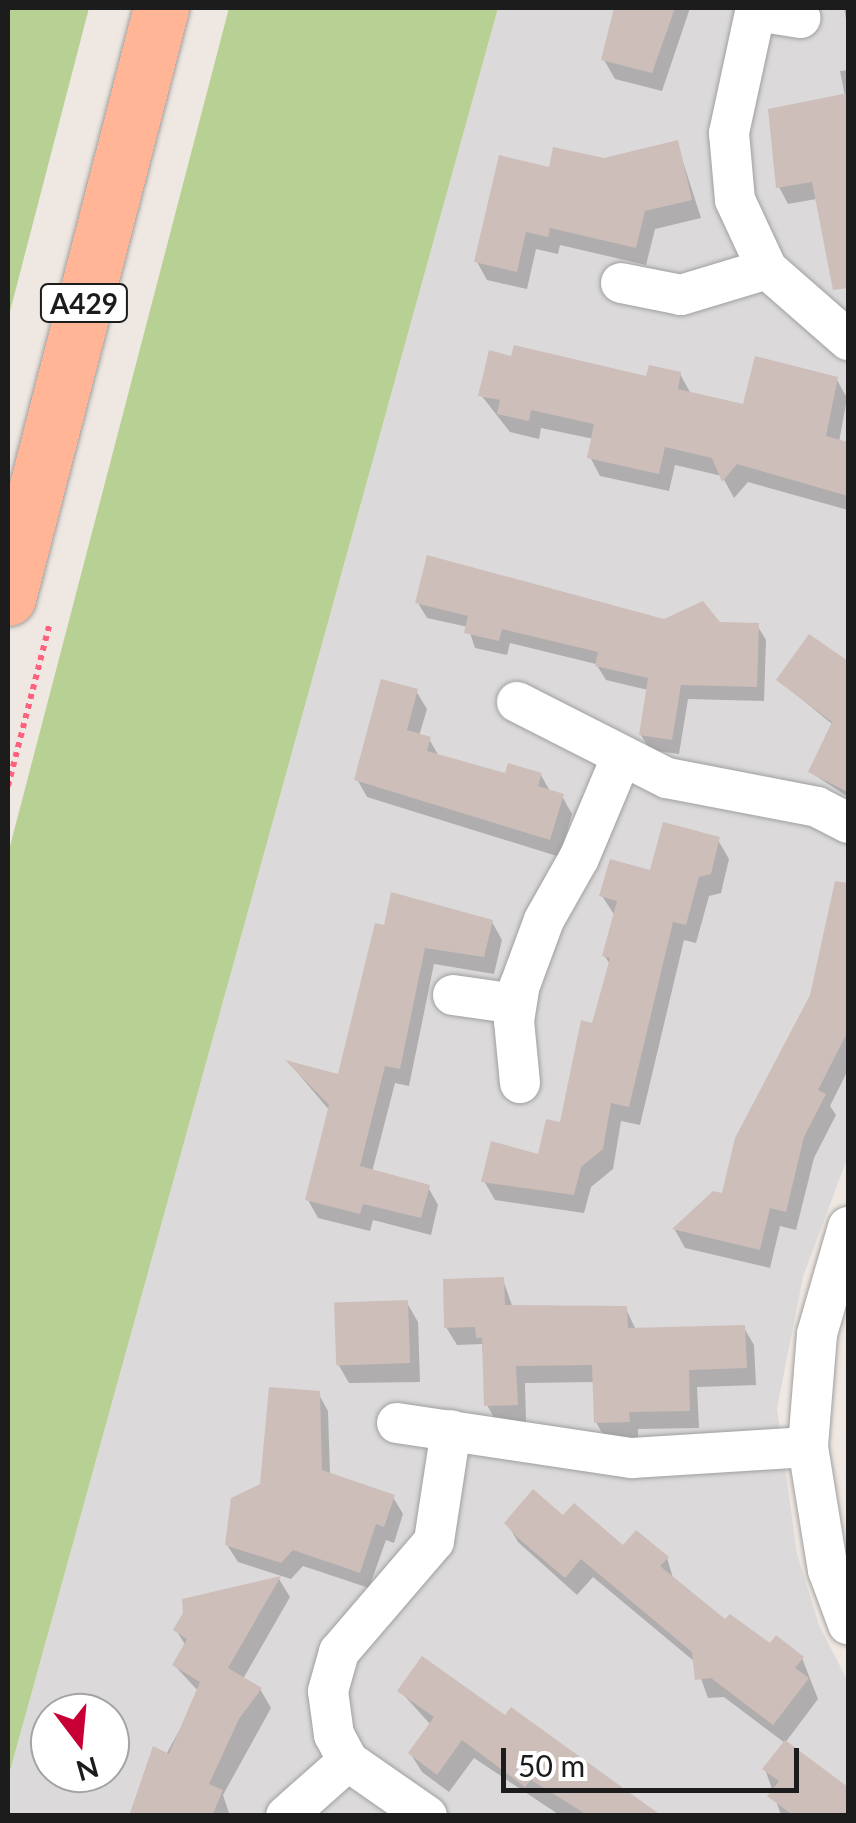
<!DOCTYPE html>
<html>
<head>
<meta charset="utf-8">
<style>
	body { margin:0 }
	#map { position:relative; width:856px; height:1823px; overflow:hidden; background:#efe7e1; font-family:Lato,sans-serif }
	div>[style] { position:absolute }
	.residential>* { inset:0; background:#dbd9da }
	.forest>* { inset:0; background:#b6d193 }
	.shadow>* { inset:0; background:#0003 }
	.building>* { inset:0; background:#cebeba; transform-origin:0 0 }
	.path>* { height:6px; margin-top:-3px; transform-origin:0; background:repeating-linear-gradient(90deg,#ff627c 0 5px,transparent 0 10px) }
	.roads { filter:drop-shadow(0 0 2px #a0a0a0) drop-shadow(0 0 2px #a0a0a0) }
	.street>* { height:40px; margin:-20px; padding:0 20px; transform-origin:20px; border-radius:20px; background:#fff }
	.primary>* { height:55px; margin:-27.5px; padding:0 27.5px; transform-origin:27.5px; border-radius:27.5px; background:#ffb596 }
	span { translate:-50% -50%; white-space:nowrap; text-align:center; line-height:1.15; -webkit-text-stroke:9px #fff; paint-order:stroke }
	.shield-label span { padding:2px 8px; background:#fff; border:2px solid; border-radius:8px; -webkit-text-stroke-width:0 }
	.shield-label { font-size:28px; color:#1c1c1c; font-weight:700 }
	.frame { position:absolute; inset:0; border:10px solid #1c1c1c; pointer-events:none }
	.north { position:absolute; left:30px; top:1693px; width:100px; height:100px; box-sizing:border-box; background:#fff; border:2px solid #a4a4a4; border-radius:50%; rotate:164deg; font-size:28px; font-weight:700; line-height:40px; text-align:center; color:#1c1c1c }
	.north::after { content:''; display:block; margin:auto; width:35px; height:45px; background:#c90036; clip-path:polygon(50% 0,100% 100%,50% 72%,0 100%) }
	.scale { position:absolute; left:501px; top:1748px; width:298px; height:45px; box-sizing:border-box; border:5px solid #1c1c1c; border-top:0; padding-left:12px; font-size:30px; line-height:35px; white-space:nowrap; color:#1c1c1c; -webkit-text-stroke:8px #fff; paint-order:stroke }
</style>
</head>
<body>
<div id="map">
	<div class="residential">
		<i style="clip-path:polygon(evenodd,498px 8px,848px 8px,848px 1156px,803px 1277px,777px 1408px,797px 1554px,819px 1625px,848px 1682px,848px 1815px,8px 1816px,8px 1778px,498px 8px,50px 1713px,110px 1713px,110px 1773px,50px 1773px,50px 1713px)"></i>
	</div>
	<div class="forest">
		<i style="clip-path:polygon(8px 8px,89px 8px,8px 319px)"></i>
		<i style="clip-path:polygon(229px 8px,498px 8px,8px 1778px,8px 854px)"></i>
	</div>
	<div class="shadow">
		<i style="clip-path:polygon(618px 8px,690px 8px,662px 91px,615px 79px,604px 60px)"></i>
		<i style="clip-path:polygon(844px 8px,848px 8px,848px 31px)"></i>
		<i style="clip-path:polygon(848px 49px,848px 156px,816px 163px,822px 198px,788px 204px,779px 187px,845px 96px,840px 71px,848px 70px)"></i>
		<i style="clip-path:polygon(677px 143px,701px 218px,655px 229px,646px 265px,560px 245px,558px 254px,536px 249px,527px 289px,487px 280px,477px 262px,551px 170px)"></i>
		<i style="clip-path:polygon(680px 374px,691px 394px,745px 407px,837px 380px,847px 398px,839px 442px,848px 444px,848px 510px,748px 482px,734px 498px,722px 476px,675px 465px,669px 491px,600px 476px,590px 457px,594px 439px,541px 428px,539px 439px,510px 432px,481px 395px)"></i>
		<i style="clip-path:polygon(418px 603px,757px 625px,766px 640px,764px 701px,688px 699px,679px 754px,650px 750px,641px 735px,648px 690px,606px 680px,596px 664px,510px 643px,507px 655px,475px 648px,468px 627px,427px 618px)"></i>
		<i style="clip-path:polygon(848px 661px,848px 737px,778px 680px)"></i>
		<i style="clip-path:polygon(416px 691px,427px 709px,419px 736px,429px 739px,440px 758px,506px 777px,541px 775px,551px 793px,562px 796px,572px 814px,560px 857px,367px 797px,357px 779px)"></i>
		<i style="clip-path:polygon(823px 746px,848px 758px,848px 797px,810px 772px)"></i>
		<i style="clip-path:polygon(718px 840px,729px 859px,721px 893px,709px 896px,696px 943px,684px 940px,640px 1125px,621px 1121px,613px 1169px,591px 1187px,584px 1213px,495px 1200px,484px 1181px,540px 1157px,562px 1125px,611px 966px,604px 955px,615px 916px,602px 896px)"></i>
		<i style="clip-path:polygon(835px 894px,848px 897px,848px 1070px,830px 1106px,836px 1115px,814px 1158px,796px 1230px,780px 1226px,770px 1268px,685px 1248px,675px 1230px,724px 1197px,812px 995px)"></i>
		<i style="clip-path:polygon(492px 922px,502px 940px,494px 974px,434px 964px,409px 1086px,395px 1083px,372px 1172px,428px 1187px,438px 1205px,431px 1235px,373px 1220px,370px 1231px,318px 1218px,308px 1200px,330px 1111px,290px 1064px,340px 1077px,377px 926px)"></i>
		<i style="clip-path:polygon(503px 1280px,513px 1308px,626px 1309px,636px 1330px,744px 1328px,754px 1345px,756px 1385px,697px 1387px,699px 1428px,638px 1429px,638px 1439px,606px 1440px,596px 1422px,595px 1382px,525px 1383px,526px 1422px,497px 1423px,487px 1405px,482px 1344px,457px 1345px,446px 1327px)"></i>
		<i style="clip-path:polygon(407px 1303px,418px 1322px,420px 1382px,349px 1383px,338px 1364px)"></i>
		<i style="clip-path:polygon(318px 1393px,328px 1411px,330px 1475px,393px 1497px,403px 1514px,394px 1543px,386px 1540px,369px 1588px,303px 1566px,291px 1579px,238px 1562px,227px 1545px)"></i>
		<i style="clip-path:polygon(564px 1518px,624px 1549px,667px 1558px,674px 1581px,726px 1623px,802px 1658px,818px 1699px,785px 1743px,848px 1791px,848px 1816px,781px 1815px,765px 1769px,785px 1743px,724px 1697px,708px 1698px,695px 1662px,593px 1577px,577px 1595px,518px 1542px,507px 1523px)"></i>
		<i style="clip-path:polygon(279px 1579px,290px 1597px,243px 1679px,260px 1689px,271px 1708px,223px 1795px,230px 1816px,132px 1816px,200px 1693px,174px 1665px,186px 1646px,176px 1630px,186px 1614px,184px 1601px)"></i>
		<i style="clip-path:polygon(400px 1691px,506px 1719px,656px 1816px,561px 1816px,474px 1758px,449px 1792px,422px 1772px,410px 1753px,431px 1725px)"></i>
	</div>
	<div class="building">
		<i style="clip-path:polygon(614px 8px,675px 8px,652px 73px,601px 60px)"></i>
		<i style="clip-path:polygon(848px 93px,848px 288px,833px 290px,812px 182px,776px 188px,768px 109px)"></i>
		<i style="clip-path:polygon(678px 140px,692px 200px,645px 211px,636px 248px,550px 228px,548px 237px,526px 232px,517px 272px,474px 262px,499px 155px,549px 167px,553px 147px,604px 158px)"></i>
		<i style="clip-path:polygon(514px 345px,646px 376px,649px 365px,681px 372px,678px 389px,743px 404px,755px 356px,838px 377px,826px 436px,848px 442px,848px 496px,737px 464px,722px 482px,712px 458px,665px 447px,659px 474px,587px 458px,594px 424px,531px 410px,529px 421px,497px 414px,500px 400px,478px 396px,489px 350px,511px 356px)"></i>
		<i style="clip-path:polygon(427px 555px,664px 619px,703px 601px,720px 622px,759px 623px,757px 687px,681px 685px,672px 740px,639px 735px,648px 678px,595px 666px,598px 652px,502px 629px,499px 641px,464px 633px,468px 616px,415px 603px)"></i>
		<i style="clip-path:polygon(809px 634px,848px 661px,848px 792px,808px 772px,832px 722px,776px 680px)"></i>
		<i style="clip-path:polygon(381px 679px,418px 689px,407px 730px,431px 737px,427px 751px,505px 773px,508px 763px,542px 773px,538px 786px,564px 794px,550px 840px,354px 780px)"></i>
		<i style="clip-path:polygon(663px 822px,720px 837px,711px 874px,699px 877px,686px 925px,673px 922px,629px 1107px,611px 1103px,603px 1149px,581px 1167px,574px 1195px,481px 1182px,491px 1141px,538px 1154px,546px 1119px,560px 1122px,581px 1020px,592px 1023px,610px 958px,602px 956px,617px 901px,599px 896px,610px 859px,650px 870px)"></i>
		<i style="clip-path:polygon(835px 881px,848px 883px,848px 1031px,818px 1090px,826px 1094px,804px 1137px,786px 1212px,770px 1208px,760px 1250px,672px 1229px,713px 1191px,722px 1193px,735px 1138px,810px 995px)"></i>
		<i style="clip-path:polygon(391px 892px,493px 920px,484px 957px,425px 948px,400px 1069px,385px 1066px,360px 1166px,430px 1185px,421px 1218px,363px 1204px,360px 1214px,305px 1200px,329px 1105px,285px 1060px,338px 1074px,375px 923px,384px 925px)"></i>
		<i style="clip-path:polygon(504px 1277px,505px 1305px,627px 1306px,628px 1328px,745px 1325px,747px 1368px,689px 1370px,690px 1411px,629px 1412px,630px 1422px,594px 1423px,592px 1365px,516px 1366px,518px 1405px,484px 1406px,482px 1338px,476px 1338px,475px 1327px,444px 1328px,443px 1279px)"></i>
		<i style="left:408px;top:1300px;width:63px;height:74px;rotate:88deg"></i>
		<i style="clip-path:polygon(269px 1387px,320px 1391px,322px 1470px,395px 1495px,384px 1527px,376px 1524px,360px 1573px,293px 1550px,281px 1563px,225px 1545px,231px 1498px,260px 1484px)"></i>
		<i style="clip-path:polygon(533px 1489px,563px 1515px,574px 1503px,623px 1545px,636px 1530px,669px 1557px,660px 1566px,725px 1619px,730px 1614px,770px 1643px,776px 1635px,804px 1657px,795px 1668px,809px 1678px,773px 1725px,711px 1678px,695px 1680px,692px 1652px,581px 1559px,565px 1578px,518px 1538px,504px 1523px)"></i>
		<i style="clip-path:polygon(281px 1576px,228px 1668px,262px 1688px,239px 1719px,209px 1784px,223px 1790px,212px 1816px,129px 1816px,153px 1746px,169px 1754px,200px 1682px,172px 1665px,187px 1639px,173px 1630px,183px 1613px,182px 1599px)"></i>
		<i style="clip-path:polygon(422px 1656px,505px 1715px,511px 1707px,662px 1816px,589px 1816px,531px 1780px,525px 1787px,462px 1740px,437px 1775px,408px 1753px,434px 1717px,397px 1691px)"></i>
		<i style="clip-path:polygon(785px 1740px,848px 1787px,848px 1816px,794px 1816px,767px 1796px,779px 1781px,762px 1769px)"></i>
	</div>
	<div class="path">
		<i style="left:8px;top:786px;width:168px;rotate:-75.6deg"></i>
	</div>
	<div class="roads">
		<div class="street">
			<i style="left:756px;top:8px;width:128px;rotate:102.2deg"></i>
			<i style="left:729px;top:133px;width:67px;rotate:84.9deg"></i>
			<i style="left:735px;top:200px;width:76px;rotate:65.1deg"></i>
			<i style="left:767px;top:269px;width:108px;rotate:41.2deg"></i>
			<i style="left:756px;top:11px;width:45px;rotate:9deg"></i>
			<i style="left:621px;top:283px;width:61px;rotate:11.3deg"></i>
			<i style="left:681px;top:295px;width:90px;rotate:-16.8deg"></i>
			<i style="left:517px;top:702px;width:168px;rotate:26.9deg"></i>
			<i style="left:667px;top:778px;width:153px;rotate:10.9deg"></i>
			<i style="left:817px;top:807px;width:35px;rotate:27deg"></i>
			<i style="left:453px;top:995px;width:64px;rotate:8.1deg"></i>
			<i style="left:520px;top:1083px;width:62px;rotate:-95.5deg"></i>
			<i style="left:514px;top:1021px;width:36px;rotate:-81deg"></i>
			<i style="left:520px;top:985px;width:69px;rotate:-69.7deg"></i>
			<i style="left:544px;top:920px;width:71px;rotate:-60.6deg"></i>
			<i style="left:579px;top:858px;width:108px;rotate:-67.2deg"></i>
			<i style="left:848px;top:1227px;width:111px;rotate:106.2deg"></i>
			<i style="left:817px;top:1334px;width:113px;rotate:94.6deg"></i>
			<i style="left:808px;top:1447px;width:125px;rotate:80.8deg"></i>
			<i style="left:828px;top:1570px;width:58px;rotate:69.7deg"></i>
			<i style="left:397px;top:1423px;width:238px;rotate:8.5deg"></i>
			<i style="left:632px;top:1458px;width:176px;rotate:-3.6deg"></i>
			<i style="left:286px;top:1816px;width:83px;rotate:-41.6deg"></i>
			<i style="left:427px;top:1816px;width:96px;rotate:-145.2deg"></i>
			<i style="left:348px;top:1761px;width:30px;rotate:-118deg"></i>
			<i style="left:334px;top:1735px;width:44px;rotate:-97.8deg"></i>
			<i style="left:328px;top:1691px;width:41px;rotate:-74.2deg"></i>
			<i style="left:339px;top:1652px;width:146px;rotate:-49.4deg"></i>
			<i style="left:434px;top:1541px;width:112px;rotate:-81.3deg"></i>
		</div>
		<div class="primary">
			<i style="left:8px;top:598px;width:610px;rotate:-75.46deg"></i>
		</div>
	</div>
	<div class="shield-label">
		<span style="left:84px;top:303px">A429</span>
	</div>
	<div class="frame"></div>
	<div class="north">N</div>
	<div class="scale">50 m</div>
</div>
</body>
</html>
